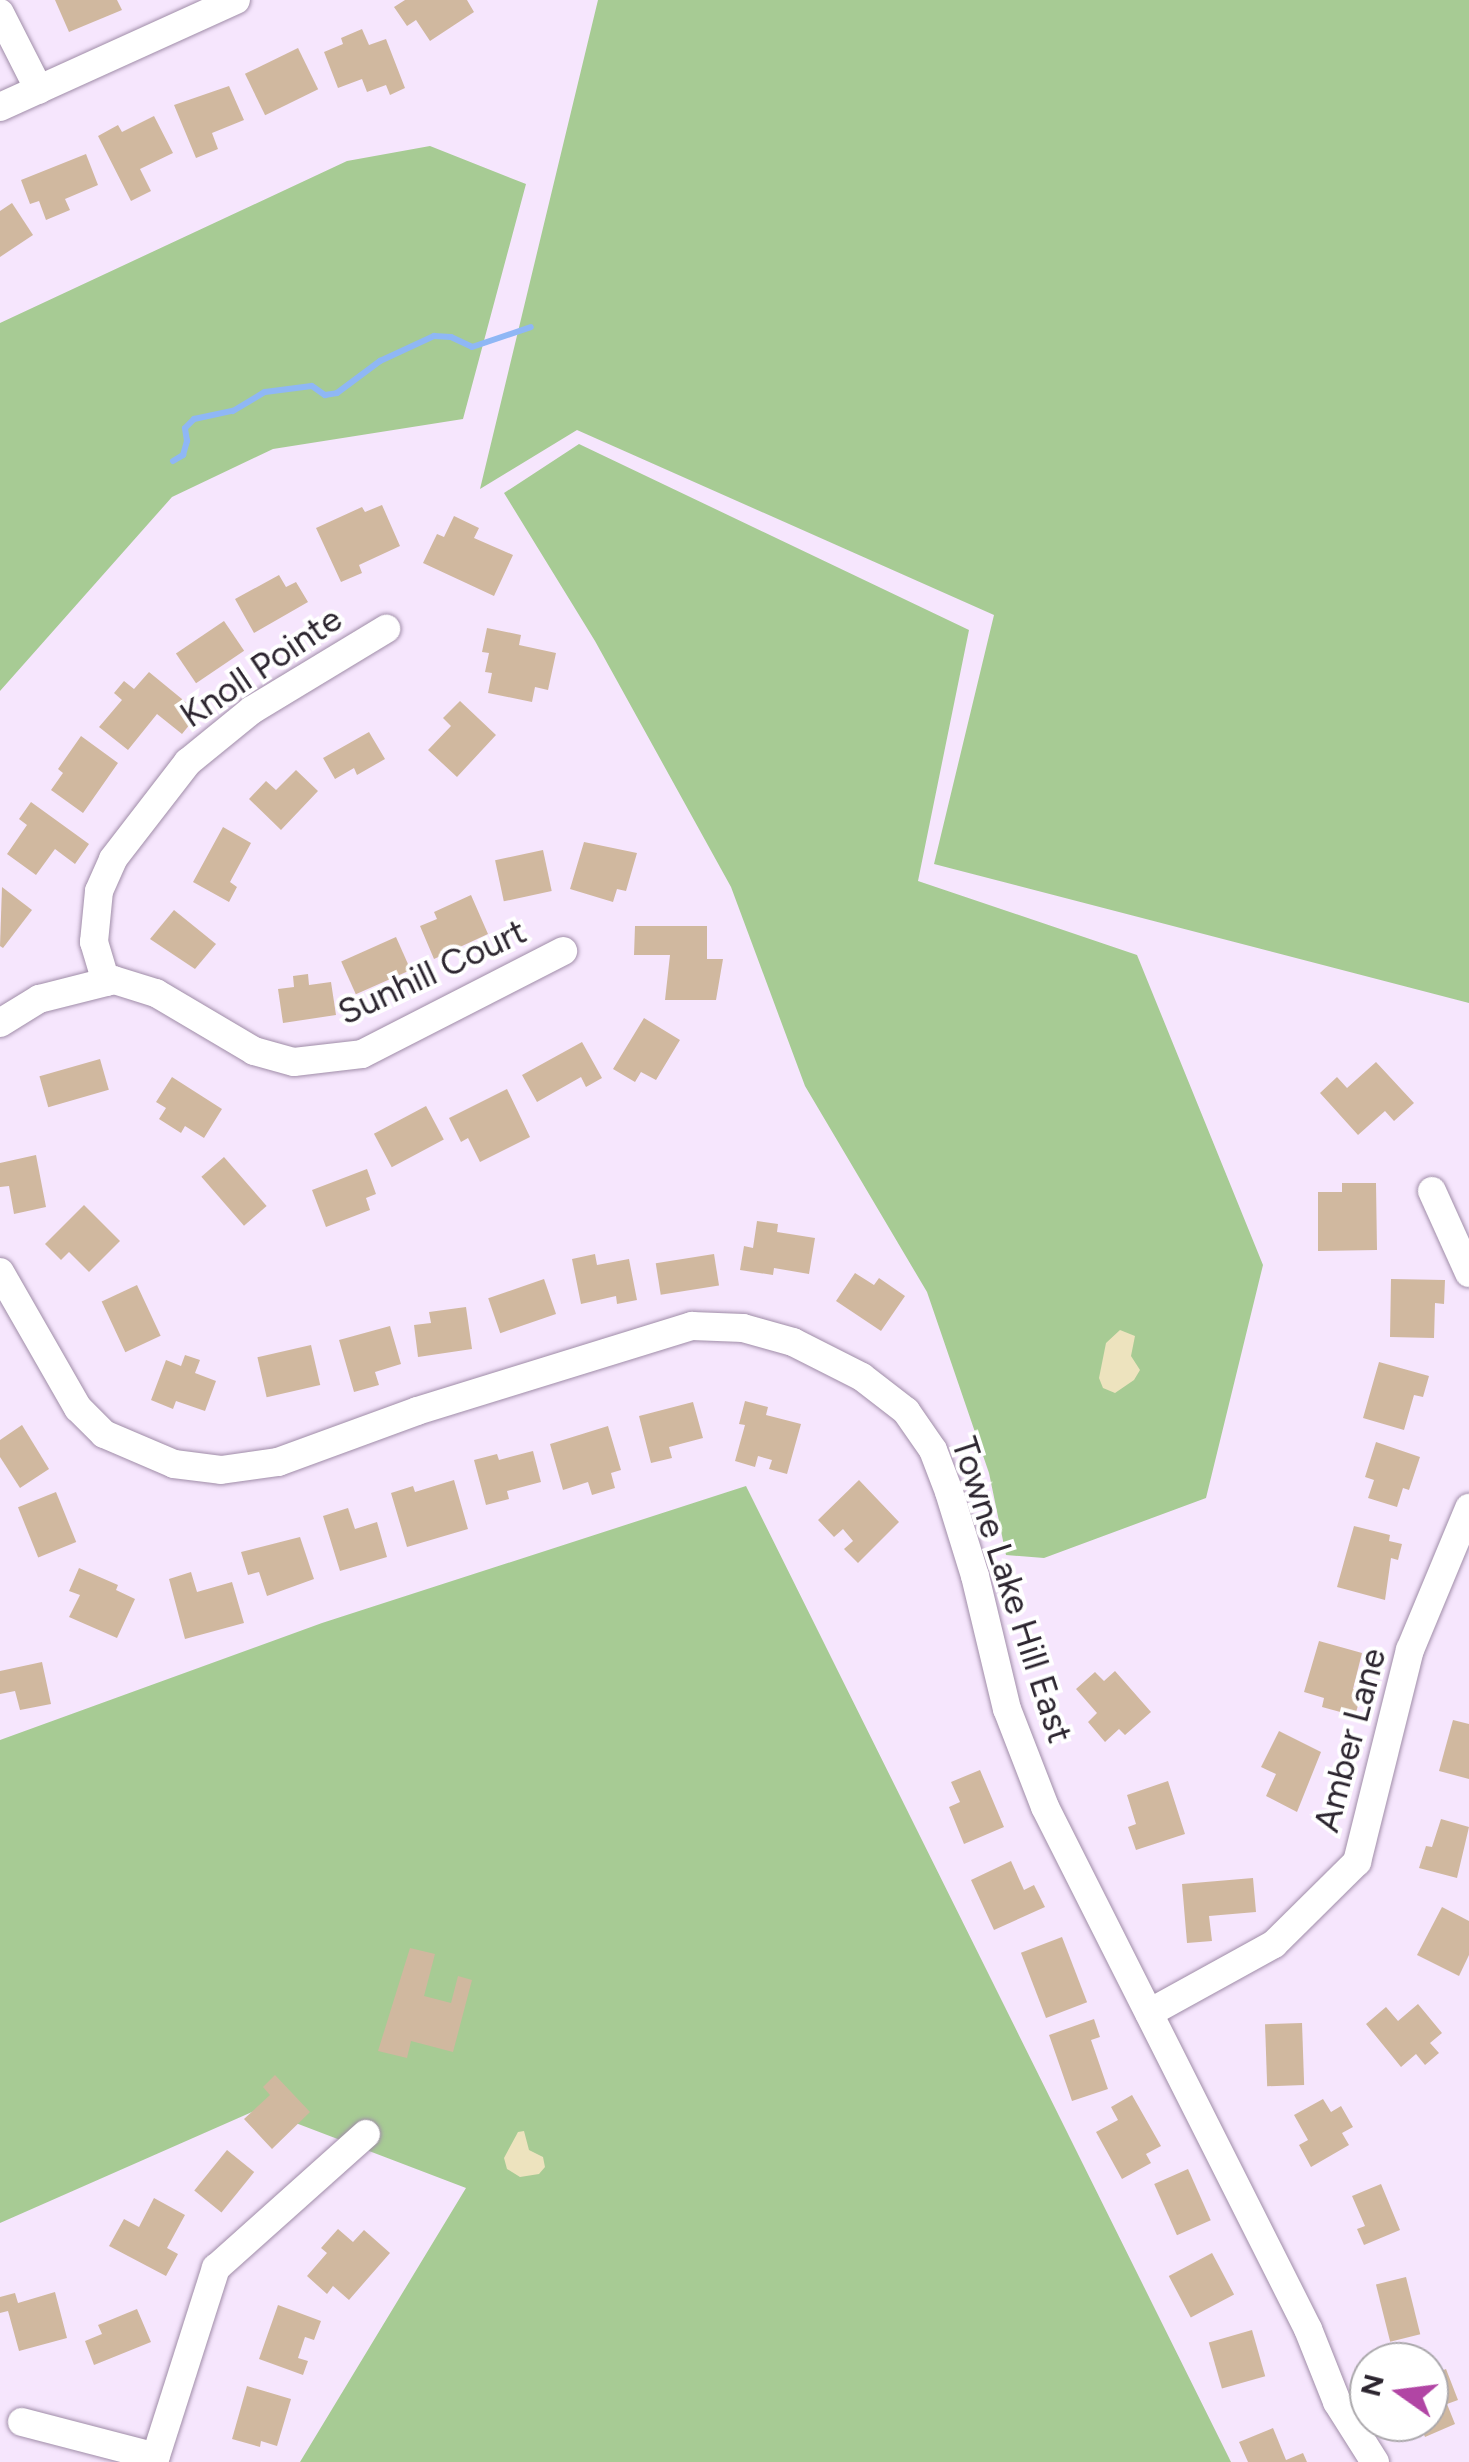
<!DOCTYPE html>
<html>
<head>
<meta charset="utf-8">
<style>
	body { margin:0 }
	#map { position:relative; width:1469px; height:2462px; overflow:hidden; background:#f6e6fd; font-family:Figtree,sans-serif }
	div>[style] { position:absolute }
	.green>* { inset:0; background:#a7cb94 }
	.sand>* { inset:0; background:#ede3be }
	.stream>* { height:6px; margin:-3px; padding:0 3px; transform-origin:3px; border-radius:3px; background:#8fb7f5 }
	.building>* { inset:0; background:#d0b89f; transform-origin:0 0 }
	.roads { filter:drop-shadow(0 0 2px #a08da8) drop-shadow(0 0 2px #a08da8) }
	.minor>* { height:28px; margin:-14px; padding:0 14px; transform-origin:14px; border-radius:14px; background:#fff }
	span { translate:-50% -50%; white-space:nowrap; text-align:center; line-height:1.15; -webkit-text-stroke:8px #fff; paint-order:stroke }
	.street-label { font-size:35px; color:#2c252f }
	.north { position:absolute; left:1349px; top:2342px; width:100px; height:100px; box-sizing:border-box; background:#fff; border:2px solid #aba8ac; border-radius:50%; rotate:284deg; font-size:28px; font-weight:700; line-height:40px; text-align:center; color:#2c252f }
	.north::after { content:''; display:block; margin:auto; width:35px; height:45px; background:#b145a4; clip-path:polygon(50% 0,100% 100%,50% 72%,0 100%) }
</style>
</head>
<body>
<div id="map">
	<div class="green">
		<i style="clip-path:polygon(598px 0,1469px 0,1469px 1003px,934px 864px,994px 615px,577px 430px,480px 489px)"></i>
		<i style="clip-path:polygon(430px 146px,526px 184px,463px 419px,273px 449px,172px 497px,0 691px,0 323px,347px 161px)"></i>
		<i style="clip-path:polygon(579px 444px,969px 630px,918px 881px,1137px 955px,1263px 1265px,1206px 1498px,1044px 1558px,1006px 1555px,989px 1473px,927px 1292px,805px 1086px,731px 887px,595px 641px,504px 493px)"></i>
		<i style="clip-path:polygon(746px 1486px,1231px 2462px,300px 2462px,466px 2188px,259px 2109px,0 2223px,0 1740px,322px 1623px)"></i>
	</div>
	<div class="sand">
		<i style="clip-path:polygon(1120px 1330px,1135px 1336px,1131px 1356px,1140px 1370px,1134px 1380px,1115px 1393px,1103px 1388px,1099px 1378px,1106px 1343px)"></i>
		<i style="clip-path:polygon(524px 2131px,529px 2150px,543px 2157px,545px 2167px,539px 2174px,520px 2177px,507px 2169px,504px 2158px,518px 2132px)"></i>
	</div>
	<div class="stream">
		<i style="left:173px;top:461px;width:12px;rotate:-31deg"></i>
		<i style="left:183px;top:455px;width:15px;rotate:-74deg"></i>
		<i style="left:187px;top:441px;width:13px;rotate:-99deg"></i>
		<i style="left:185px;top:428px;width:13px;rotate:-45deg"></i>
		<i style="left:194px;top:419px;width:40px;rotate:-12deg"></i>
		<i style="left:233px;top:411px;width:37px;rotate:-31deg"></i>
		<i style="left:265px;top:392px;width:47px;rotate:-7.3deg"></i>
		<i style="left:312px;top:386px;width:16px;rotate:35deg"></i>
		<i style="left:325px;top:395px;width:12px;rotate:-9deg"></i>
		<i style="left:337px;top:393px;width:54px;rotate:-36.7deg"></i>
		<i style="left:380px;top:361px;width:60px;rotate:-24.8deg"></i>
		<i style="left:434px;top:336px;width:17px;rotate:3deg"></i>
		<i style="left:451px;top:337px;width:23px;rotate:25deg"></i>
		<i style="left:472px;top:347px;width:62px;rotate:-18.7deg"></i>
	</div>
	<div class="building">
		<i style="clip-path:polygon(55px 0,117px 0,122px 10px,69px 32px)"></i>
		<i style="clip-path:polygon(405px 0,467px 0,474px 12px,430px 41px,416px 20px,407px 26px,394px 7px)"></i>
		<i style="clip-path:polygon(362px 29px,369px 45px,386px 39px,405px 88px,390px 95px,386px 85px,367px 92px,362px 79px,338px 88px,324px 52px,343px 44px,341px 38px)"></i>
		<i style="left:298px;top:48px;width:46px;height:59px;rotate:64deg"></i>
		<i style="clip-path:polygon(229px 86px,244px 120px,212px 133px,218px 149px,196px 158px,174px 105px)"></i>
		<i style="clip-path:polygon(154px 116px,173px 153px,140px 169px,151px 191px,131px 201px,98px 136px,118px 125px,122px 132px)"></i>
		<i style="clip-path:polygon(86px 154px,98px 185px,65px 199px,70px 210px,46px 220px,39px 201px,30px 204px,21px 180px)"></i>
		<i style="clip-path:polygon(12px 203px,33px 235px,0 257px,0 211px)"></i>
		<i style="clip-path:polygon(382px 505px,400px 546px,359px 565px,362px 573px,341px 582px,316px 528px,362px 507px,365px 512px)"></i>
		<i style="clip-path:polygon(454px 516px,479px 528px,474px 538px,513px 555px,494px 596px,423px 563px,437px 534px,444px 537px)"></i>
		<i style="clip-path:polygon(279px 575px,286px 587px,296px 582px,308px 602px,254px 633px,235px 599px)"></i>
		<i style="left:224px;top:621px;width:36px;height:58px;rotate:56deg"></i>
		<i style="clip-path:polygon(487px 628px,521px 635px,519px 645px,556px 653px,548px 690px,535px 687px,532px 702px,488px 693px,492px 673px,485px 672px,489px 653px,482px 652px)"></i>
		<i style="clip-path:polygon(149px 672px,199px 713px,182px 734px,157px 714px,128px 750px,99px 727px,122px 700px,114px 693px,124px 681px,134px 689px)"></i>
		<i style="clip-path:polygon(460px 701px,496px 735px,457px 777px,428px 750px,451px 726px,443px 718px)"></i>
		<i style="clip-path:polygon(369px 732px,385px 759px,357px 775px,354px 768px,335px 779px,323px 758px)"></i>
		<i style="clip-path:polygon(81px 736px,118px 763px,83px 813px,51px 790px,63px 773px,58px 769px)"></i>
		<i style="clip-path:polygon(296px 770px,318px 791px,281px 830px,249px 799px,266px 781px,276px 790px)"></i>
		<i style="clip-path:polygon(31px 802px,89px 844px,75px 864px,55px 849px,36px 875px,7px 854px,27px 825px,19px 819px)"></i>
		<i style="clip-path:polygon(223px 827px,251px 843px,230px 882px,237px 887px,229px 902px,193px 882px)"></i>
		<i style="clip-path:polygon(584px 842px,637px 853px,626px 891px,617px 889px,613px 902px,570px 889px)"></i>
		<i style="left:543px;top:850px;width:42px;height:49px;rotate:78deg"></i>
		<i style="clip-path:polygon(2px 887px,32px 910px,3px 948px,0 946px)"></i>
		<i style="clip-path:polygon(471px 895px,488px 934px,434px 959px,420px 926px,437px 919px,434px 912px)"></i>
		<i style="clip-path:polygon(174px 910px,216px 944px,195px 969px,150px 939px)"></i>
		<i style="clip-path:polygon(635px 926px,707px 926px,707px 959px,723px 959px,716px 1000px,665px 1000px,670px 955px,634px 955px)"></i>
		<i style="left:396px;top:937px;width:36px;height:60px;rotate:66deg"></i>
		<i style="clip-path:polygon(308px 974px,309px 985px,331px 982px,336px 1015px,283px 1023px,278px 989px,294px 987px,293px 976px)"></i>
		<i style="clip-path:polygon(644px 1018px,680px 1040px,656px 1080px,641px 1072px,635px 1082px,613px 1069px)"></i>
		<i style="clip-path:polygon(582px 1042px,602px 1078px,586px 1087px,581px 1077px,537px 1102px,522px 1075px)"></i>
		<i style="left:100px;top:1059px;width:32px;height:63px;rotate:74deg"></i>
		<i style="clip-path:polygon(1376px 1062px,1414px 1103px,1394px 1121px,1385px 1111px,1358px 1135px,1320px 1093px,1337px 1077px,1347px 1088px)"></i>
		<i style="clip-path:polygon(172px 1077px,222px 1109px,204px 1138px,185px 1126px,181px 1133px,159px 1119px,166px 1108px,156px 1102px)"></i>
		<i style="clip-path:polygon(507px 1089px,530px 1137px,480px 1162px,468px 1138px,461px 1142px,449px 1118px)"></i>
		<i style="left:426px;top:1106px;width:38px;height:59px;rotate:62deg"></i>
		<i style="clip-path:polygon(36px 1155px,46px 1207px,14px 1214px,9px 1186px,0 1187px,0 1163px)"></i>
		<i style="left:224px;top:1157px;width:65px;height:30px;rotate:49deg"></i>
		<i style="clip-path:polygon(367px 1169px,376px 1194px,366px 1198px,370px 1210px,326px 1227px,312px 1190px)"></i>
		<i style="clip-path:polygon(1342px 1183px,1376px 1183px,1377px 1250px,1318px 1251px,1318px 1192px,1342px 1192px)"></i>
		<i style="clip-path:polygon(84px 1205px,120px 1241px,89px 1272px,69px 1252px,61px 1260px,45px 1244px)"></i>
		<i style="clip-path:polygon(757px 1221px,778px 1224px,777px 1232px,815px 1238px,809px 1274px,774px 1268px,773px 1275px,740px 1270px,744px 1246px,753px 1248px)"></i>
		<i style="clip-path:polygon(595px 1254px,597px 1265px,629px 1259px,637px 1300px,617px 1304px,616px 1296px,581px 1304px,572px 1259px)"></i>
		<i style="left:714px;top:1254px;width:32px;height:59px;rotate:81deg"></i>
		<i style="clip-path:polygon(855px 1273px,874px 1285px,879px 1278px,905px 1296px,881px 1331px,836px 1301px)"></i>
		<i style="left:544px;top:1279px;width:37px;height:59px;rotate:71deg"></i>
		<i style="clip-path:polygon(1391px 1279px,1445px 1280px,1444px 1304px,1435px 1303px,1434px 1338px,1390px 1337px)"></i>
		<i style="left:137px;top:1285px;width:56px;height:39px;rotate:65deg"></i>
		<i style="clip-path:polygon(466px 1307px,472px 1349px,418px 1357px,414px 1325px,431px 1323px,429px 1312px)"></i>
		<i style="clip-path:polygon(390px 1326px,401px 1364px,375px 1372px,379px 1385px,354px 1392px,339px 1340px)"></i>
		<i style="left:311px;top:1345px;width:41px;height:55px;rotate:77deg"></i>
		<i style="clip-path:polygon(185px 1355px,200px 1360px,195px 1373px,216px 1381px,205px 1411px,176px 1401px,173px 1409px,151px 1400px,166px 1360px,181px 1366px)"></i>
		<i style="clip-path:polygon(1379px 1362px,1429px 1376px,1423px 1397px,1414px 1395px,1404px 1430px,1363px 1418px)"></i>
		<i style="clip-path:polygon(745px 1401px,768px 1407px,766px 1415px,801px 1424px,787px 1474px,769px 1469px,772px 1460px,758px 1456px,755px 1467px,735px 1461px,745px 1425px,739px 1424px)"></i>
		<i style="clip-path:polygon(693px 1402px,703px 1438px,669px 1447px,672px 1458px,651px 1463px,639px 1416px)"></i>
		<i style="clip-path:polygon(22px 1425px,49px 1469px,20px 1488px,0 1457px,0 1440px)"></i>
		<i style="clip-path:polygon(608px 1426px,621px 1470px,611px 1473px,615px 1488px,592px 1495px,588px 1482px,563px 1490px,550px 1444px)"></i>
		<i style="clip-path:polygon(1376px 1442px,1420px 1457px,1409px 1490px,1403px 1488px,1397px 1507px,1368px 1498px,1374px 1480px,1365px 1477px)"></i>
		<i style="clip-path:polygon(533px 1451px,541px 1482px,507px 1491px,509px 1499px,486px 1505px,474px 1460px,497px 1454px,499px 1460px)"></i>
		<i style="clip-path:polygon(454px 1480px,468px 1529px,407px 1547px,391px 1493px,413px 1486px,415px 1492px)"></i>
		<i style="clip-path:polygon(859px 1480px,899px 1522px,858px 1563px,844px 1549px,853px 1541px,843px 1529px,834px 1537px,818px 1520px)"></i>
		<i style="left:56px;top:1492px;width:54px;height:41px;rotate:68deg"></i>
		<i style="clip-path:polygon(348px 1508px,355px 1529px,377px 1522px,387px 1557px,340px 1571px,323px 1516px)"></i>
		<i style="clip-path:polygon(1354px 1526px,1390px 1535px,1389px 1541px,1402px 1544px,1398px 1560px,1391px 1558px,1385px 1600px,1337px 1587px)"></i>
		<i style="clip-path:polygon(300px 1537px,314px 1579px,267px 1596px,259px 1572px,248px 1575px,241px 1552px)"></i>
		<i style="clip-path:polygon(79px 1568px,118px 1585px,116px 1590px,135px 1599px,117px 1638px,69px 1617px,80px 1595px,69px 1591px)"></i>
		<i style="clip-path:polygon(191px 1572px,197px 1592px,232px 1582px,244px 1623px,185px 1639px,169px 1579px)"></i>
		<i style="clip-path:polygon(1319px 1641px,1362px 1653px,1353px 1689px,1362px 1691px,1355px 1716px,1322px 1707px,1324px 1698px,1304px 1692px)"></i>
		<i style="clip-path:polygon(42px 1662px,51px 1704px,20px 1710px,15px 1691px,0 1694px,0 1671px)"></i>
		<i style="clip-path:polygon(1115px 1671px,1151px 1712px,1125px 1735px,1119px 1729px,1105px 1742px,1088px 1722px,1097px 1713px,1076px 1689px,1095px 1672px,1104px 1681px)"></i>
		<i style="clip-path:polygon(1453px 1720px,1469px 1724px,1469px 1779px,1439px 1771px)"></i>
		<i style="clip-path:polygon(1279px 1731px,1321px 1752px,1297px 1812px,1266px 1796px,1276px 1774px,1261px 1767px)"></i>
		<i style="clip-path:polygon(980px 1770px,1004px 1827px,964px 1844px,949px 1807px,960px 1802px,951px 1782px)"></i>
		<i style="clip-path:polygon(1168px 1781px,1185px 1834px,1136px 1850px,1128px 1827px,1136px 1824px,1127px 1795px)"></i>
		<i style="clip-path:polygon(1441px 1819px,1469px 1827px,1457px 1878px,1419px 1868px,1426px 1846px,1432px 1847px)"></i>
		<i style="clip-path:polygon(1011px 1861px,1024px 1890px,1034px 1885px,1045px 1907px,994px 1930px,971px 1880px)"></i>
		<i style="clip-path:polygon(1253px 1878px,1256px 1912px,1209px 1916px,1212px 1941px,1187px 1943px,1182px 1884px)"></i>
		<i style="clip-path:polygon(1442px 1907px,1469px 1921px,1469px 1955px,1459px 1976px,1417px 1955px)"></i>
		<i style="left:1062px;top:1937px;width:70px;height:44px;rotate:69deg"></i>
		<i style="clip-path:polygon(410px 1948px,435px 1954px,424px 1996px,451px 2003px,458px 1976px,472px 1980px,453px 2052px,411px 2041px,407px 2058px,378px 2051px)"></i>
		<i style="clip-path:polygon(1418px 2004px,1442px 2033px,1430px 2043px,1439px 2053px,1425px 2065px,1416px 2054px,1401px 2067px,1366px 2024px,1386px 2007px,1398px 2021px)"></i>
		<i style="clip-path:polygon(1094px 2019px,1100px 2037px,1091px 2040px,1108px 2089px,1072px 2101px,1049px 2035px)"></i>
		<i style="left:1302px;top:2023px;width:62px;height:37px;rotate:88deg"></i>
		<i style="clip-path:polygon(275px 2075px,310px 2112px,272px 2149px,244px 2119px,270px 2095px,263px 2087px)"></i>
		<i style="clip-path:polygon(1132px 2095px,1161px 2146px,1146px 2154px,1151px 2163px,1122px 2179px,1096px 2132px,1118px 2120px,1111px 2107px)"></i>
		<i style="clip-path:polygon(1323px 2099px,1331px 2112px,1341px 2106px,1353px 2127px,1342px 2133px,1349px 2145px,1311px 2167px,1299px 2145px,1308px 2140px,1294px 2115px)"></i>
		<i style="left:227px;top:2150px;width:35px;height:52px;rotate:39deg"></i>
		<i style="left:1188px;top:2169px;width:56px;height:37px;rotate:66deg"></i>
		<i style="clip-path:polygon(1381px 2184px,1400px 2230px,1364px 2245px,1357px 2229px,1365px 2226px,1352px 2196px)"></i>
		<i style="clip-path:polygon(154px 2198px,185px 2215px,167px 2248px,178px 2254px,166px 2276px,109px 2246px,124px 2219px,139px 2227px)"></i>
		<i style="clip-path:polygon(338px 2229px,353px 2242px,364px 2230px,390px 2253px,349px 2300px,333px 2286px,327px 2294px,307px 2276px,327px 2253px,321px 2248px)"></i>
		<i style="left:1212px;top:2253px;width:47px;height:49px;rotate:62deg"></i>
		<i style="left:1406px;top:2277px;width:59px;height:31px;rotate:76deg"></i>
		<i style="clip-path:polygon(55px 2292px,67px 2338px,19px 2351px,8px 2311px,0 2313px,0 2297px,15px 2293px,18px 2303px)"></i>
		<i style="clip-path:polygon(278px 2305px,321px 2321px,314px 2340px,305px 2337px,298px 2358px,308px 2361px,303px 2375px,259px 2359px)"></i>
		<i style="clip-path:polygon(137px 2309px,151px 2342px,94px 2365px,85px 2341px,102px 2334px,98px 2325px)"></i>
		<i style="left:1252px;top:2330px;width:48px;height:45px;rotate:74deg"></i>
		<i style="clip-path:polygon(1446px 2369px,1458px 2400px,1447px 2404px,1455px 2424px,1425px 2437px,1419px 2422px,1429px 2422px,1429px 2376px)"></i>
		<i style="clip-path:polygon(247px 2386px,291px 2399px,277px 2446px,261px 2441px,260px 2447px,232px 2439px)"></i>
		<i style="clip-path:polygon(1273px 2428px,1286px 2460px,1303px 2453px,1307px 2462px,1248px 2462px,1239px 2442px)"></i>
	</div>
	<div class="roads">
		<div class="minor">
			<i style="left:0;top:13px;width:86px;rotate:63.1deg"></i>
			<i style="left:0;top:107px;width:259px;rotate:-24.4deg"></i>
			<i style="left:106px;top:982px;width:42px;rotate:-106.7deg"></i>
			<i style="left:94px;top:942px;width:51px;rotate:-84.4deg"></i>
			<i style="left:99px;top:891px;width:35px;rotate:-66deg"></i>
			<i style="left:113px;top:859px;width:123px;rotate:-52.3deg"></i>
			<i style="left:188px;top:762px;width:82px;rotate:-39.1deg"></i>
			<i style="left:252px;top:710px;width:157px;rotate:-31.2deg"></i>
			<i style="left:0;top:1023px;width:46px;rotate:-31.6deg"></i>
			<i style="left:39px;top:999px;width:77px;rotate:-14.2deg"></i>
			<i style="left:114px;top:980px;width:44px;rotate:17.2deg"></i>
			<i style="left:156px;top:993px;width:114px;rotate:30.6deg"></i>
			<i style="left:254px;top:1051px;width:41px;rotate:15.4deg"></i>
			<i style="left:294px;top:1062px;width:68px;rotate:-6.7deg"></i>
			<i style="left:362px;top:1054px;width:226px;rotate:-27.1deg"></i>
			<i style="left:1432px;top:1191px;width:90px;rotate:65.7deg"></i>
			<i style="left:0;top:1272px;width:157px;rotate:60.2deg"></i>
			<i style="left:78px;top:1408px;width:37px;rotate:45deg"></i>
			<i style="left:104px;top:1434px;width:76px;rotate:23.2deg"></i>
			<i style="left:174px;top:1464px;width:47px;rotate:7.3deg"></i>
			<i style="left:221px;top:1470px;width:58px;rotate:-8deg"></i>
			<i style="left:278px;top:1462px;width:148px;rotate:-20.1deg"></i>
			<i style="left:417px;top:1411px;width:288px;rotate:-17.2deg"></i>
			<i style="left:692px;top:1326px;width:51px;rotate:2.2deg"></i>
			<i style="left:743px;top:1328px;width:52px;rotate:15.6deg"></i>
			<i style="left:793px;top:1342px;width:77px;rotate:26.9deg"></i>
			<i style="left:862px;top:1377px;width:56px;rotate:37.7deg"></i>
			<i style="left:906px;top:1411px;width:47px;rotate:55.3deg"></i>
			<i style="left:933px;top:1450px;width:45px;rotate:69.1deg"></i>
			<i style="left:949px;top:1492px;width:88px;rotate:72.8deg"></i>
			<i style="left:975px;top:1576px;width:137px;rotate:76.5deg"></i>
			<i style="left:1007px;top:1709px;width:105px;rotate:68.8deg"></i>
			<i style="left:1045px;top:1807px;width:585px;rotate:63.26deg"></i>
			<i style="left:1308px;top:2329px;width:79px;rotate:68.3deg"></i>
			<i style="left:1337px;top:2402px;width:71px;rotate:57.7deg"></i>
			<i style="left:1149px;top:2013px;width:143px;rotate:-28.9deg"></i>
			<i style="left:1274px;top:1944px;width:117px;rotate:-44.7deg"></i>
			<i style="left:1357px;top:1862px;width:219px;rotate:-76deg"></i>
			<i style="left:1410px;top:1650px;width:154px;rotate:-67.4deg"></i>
			<i style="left:22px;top:2422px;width:138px;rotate:14.6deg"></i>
			<i style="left:154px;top:2462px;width:204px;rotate:-72.3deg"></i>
			<i style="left:216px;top:2268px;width:201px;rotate:-41.8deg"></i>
		</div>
	</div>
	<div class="street-label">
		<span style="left:261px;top:667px;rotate:-34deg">Knoll Pointe</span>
		<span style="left:432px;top:972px;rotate:-25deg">Sunhill Court</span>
		<span style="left:1012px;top:1590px;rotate:72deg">Towne Lake Hill East</span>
		<span style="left:1350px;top:1740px;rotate:-75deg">Amber Lane</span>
	</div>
	<div class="north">N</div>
</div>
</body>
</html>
